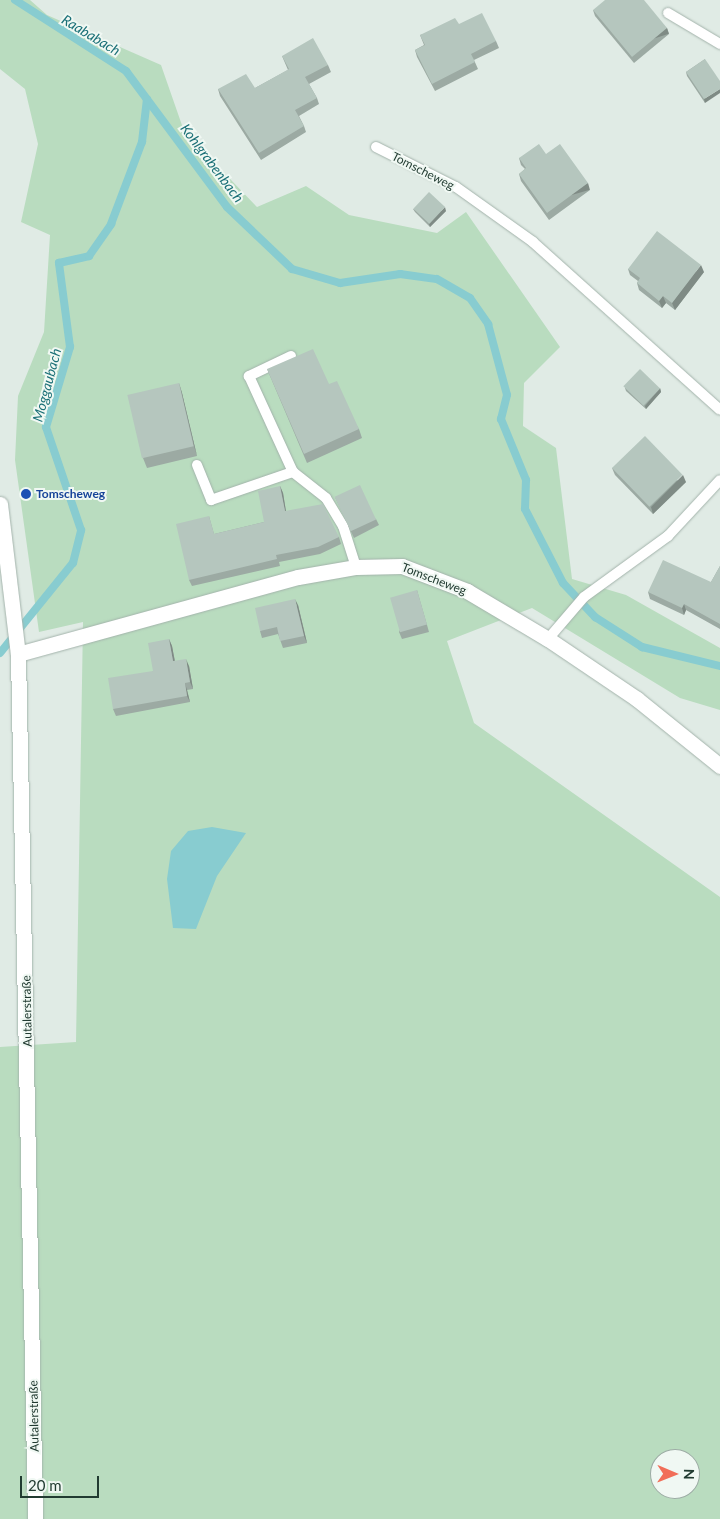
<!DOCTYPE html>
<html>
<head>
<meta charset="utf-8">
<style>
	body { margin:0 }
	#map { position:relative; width:720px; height:1519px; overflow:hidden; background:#e0ebe5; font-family:Lato,sans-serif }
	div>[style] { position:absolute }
	.green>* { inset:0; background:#b9dcbf }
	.water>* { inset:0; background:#88ccd0 }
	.stream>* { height:8px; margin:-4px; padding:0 4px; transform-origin:4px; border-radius:4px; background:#88ccd0 }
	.roads { filter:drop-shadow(0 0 1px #a3b3ab) drop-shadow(0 0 1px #a3b3ab) }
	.lane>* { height:10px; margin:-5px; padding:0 5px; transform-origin:5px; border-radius:5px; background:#fff }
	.street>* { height:15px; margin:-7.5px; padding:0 7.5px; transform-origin:7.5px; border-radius:7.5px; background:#fff }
	.secondary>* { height:15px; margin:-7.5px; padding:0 7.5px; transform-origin:7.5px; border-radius:7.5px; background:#fff }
	.wall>* { inset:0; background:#9caaa3 }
	.shaded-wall>* { inset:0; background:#7f8b85; transform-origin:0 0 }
	.building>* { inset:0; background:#b5c6be; transform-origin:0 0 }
	.dots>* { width:14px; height:14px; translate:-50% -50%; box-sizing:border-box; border:2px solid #f0f8f3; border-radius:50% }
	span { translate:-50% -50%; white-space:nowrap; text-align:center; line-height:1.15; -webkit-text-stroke:4px #f0f8f3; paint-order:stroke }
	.street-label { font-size:12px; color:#213b31 }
	.transit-label { font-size:12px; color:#164399; font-weight:700 }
	.left { translate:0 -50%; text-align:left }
	.water-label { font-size:14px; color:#1b7077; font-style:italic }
	.north { position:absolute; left:650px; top:1449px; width:50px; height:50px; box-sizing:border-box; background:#f0f8f3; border:1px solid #9daca5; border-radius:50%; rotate:91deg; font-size:14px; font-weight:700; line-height:20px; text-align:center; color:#213b31 }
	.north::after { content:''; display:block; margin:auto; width:18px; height:22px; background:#f16e58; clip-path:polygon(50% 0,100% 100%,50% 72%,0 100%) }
	.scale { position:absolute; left:20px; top:1476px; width:79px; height:22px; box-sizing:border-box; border:2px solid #213b31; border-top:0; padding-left:6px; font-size:15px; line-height:18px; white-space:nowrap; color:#213b31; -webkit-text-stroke:4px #f0f8f3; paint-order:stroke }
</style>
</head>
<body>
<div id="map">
	<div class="green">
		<i style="clip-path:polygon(evenodd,0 0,30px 0,47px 15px,161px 65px,184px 131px,257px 207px,306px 186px,349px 215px,437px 233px,466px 212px,560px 347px,524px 383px,523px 426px,556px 448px,572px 579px,626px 595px,720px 648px,720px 710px,680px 698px,532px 608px,447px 641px,474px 723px,720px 897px,720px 1519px,0 1519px,0 1047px,76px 1042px,83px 622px,39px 632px,15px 460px,18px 396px,44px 332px,50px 235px,21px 222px,38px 144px,25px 89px,0 69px,0 0,660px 1459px,690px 1459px,690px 1489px,660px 1489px,660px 1459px)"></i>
	</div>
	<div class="water">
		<i style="clip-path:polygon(212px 827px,246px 833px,217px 876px,196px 929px,173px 928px,167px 879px,171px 851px,188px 831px)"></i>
	</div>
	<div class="stream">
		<i style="left:15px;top:0;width:132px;rotate:32.6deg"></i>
		<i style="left:126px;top:71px;width:169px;rotate:53.4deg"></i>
		<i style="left:227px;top:207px;width:90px;rotate:43.6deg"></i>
		<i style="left:292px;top:269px;width:50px;rotate:16.3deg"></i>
		<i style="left:340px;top:283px;width:61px;rotate:-8.5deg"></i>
		<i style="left:400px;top:274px;width:37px;rotate:8deg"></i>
		<i style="left:437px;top:279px;width:38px;rotate:30deg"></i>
		<i style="left:470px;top:298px;width:32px;rotate:55deg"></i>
		<i style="left:488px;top:324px;width:73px;rotate:75deg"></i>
		<i style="left:507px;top:395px;width:25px;rotate:104deg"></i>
		<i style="left:501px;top:419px;width:66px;rotate:67.7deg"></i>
		<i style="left:526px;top:480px;width:29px;rotate:92deg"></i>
		<i style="left:525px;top:509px;width:83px;rotate:62.8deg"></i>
		<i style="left:563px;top:583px;width:47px;rotate:46.7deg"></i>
		<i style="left:595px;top:617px;width:56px;rotate:32.6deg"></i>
		<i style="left:642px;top:647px;width:80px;rotate:13.7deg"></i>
		<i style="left:0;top:653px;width:116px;rotate:-51deg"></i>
		<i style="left:73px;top:563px;width:34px;rotate:-76deg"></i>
		<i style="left:81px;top:530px;width:109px;rotate:-108.8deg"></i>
		<i style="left:46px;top:427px;width:84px;rotate:-73.3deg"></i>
		<i style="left:70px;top:347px;width:85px;rotate:-97.5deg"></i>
		<i style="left:59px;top:263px;width:31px;rotate:-13deg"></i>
		<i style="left:89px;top:256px;width:39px;rotate:-55deg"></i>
		<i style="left:111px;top:224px;width:88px;rotate:-69.3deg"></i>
		<i style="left:142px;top:142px;width:43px;rotate:-83.4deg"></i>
	</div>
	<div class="roads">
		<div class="lane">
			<i style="left:668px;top:13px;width:61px;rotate:30.8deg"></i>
			<i style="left:376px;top:147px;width:89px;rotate:26.6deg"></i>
			<i style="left:456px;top:187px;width:95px;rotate:35.5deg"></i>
			<i style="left:533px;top:242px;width:251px;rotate:41.9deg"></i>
			<i style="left:291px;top:356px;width:47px;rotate:154.5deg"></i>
			<i style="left:249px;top:376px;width:106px;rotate:65.4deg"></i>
			<i style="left:293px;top:472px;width:42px;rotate:38.2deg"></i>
			<i style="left:326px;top:498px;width:33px;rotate:59deg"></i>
			<i style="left:343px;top:526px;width:43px;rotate:72.4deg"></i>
			<i style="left:197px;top:465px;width:38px;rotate:68deg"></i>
			<i style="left:211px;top:500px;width:87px;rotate:-18.9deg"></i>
			<i style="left:548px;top:639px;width:55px;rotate:-49.4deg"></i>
			<i style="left:584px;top:597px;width:104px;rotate:-36deg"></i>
			<i style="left:668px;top:536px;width:76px;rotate:-47.1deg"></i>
		</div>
		<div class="street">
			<i style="left:18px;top:654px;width:290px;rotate:-15.4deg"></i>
			<i style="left:298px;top:577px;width:59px;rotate:-9.8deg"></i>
			<i style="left:356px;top:567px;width:46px;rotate:-1.2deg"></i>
			<i style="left:402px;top:566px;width:70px;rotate:21deg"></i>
			<i style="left:467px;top:591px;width:94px;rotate:30.7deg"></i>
			<i style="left:548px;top:639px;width:107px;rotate:34deg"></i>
			<i style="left:637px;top:699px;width:107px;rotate:38.9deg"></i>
		</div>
		<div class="secondary">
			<i style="left:0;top:504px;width:151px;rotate:83.2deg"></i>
			<i style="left:18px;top:654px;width:865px;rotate:88.87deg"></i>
		</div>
	</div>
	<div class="wall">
		<i style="clip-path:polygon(593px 10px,667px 28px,669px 34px,634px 63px,595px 16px)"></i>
		<i style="clip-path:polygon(459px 24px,496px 41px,499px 48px,474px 60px,478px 69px,435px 91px,417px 57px,415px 50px,424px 45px,420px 35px)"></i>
		<i style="clip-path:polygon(282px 56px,328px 65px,331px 72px,309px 84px,317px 98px,319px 104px,299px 116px,304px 126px,306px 132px,261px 160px,220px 96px,218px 89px,255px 88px,288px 70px)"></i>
		<i style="clip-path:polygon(705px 59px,705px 103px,687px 76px,686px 72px)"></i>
		<i style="clip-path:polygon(546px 154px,590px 190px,549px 220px,521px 181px,519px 174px,525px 169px,521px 165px,519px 158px)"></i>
		<i style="clip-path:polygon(413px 209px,446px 211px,430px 227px,415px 212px)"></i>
		<i style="clip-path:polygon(628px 269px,704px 272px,675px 310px,666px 303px,662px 308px,639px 290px,637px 283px,638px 281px,630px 275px)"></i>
		<i style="clip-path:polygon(267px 369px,329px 384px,359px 429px,362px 438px,307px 463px)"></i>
		<i style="clip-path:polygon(179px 383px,182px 393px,197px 456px,147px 468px,143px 458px)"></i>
		<i style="clip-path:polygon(625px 388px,660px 388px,661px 392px,646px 409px,626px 391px)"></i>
		<i style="clip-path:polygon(612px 468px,686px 482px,653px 514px,615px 475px)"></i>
		<i style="clip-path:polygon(280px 486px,283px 493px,286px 511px,339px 537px,341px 544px,320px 554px,279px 562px,280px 566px,192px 586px,189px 580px,209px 516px,214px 534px,264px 522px)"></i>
		<i style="clip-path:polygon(335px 497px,376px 519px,379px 525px,354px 538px)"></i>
		<i style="clip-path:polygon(720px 566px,720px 629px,686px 610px,684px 615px,650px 599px,648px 592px,711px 582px)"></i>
		<i style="clip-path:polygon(417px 590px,429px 632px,402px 639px,399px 632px)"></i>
		<i style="clip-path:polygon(298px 605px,307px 643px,283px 648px,278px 634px,262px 638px,260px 631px)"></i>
		<i style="clip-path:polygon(169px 639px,172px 646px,175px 661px,189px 666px,193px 689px,187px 690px,190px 702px,116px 716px,113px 709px,153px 671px)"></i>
	</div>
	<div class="shaded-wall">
		<i style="left:667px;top:28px;width:6px;height:45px;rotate:72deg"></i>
		<i style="clip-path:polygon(720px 89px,720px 93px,705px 103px,704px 99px)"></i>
		<i style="left:588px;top:183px;width:7px;height:51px;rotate:74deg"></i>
		<i style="clip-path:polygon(445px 207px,446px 211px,430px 227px,429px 224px)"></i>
		<i style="clip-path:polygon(701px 265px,704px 272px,675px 310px,672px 303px)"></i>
		<i style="clip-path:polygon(663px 296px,666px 303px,662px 308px,659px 301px)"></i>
		<i style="clip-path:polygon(179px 383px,182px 393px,197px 456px,194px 446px)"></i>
		<i style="clip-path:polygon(660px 388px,661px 392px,646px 409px,645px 406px)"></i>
		<i style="clip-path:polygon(683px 475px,686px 482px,653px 514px,651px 507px)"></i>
		<i style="clip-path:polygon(280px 486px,283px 493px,287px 518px,285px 511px)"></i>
		<i style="clip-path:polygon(295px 599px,298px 605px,307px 643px,304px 636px)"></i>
		<i style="clip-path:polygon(684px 604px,686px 610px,684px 615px,682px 608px)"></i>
		<i style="clip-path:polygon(169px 639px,172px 646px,176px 668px,173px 661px)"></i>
		<i style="clip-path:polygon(186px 659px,189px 666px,193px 689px,190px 682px)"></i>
		<i style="clip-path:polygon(185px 683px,187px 690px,190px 702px,187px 696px)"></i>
	</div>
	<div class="building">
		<i style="clip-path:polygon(605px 0,644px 0,667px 28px,632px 57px,593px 10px)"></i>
		<i style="clip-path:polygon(482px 13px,496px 41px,471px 54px,475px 62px,432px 84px,415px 50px,425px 45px,420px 35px,455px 18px,459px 24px)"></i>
		<i style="clip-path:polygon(313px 38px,328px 65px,305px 77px,317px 98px,295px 110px,304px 126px,259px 153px,218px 89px,246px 74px,255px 88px,289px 69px,282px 56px)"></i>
		<i style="clip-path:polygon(705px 59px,720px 81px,720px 89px,704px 99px,686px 72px)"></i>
		<i style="clip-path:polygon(539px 144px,546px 154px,560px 144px,588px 183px,547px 213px,519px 174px,526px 168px,519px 158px)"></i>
		<i style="left:429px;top:192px;width:22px;height:23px;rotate:43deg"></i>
		<i style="clip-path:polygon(657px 231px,701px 265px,672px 303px,663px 296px,659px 301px,637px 283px,640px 278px,628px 269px)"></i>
		<i style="clip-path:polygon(313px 349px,329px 384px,337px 381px,359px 429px,304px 454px,267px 369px)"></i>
		<i style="left:640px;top:369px;width:28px;height:24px;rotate:44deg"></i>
		<i style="left:179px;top:383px;width:65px;height:53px;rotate:77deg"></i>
		<i style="left:645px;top:436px;width:54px;height:46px;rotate:46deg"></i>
		<i style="left:360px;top:485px;width:38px;height:28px;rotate:65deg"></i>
		<i style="clip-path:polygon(280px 486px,285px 511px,323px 504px,339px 537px,318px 547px,276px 555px,277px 559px,189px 580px,176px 524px,209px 516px,214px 534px,264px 522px,258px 491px)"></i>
		<i style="clip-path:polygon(663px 560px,711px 582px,720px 566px,720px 624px,684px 604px,682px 608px,648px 592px)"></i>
		<i style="left:417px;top:590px;width:36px;height:28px;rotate:74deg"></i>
		<i style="clip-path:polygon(295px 599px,304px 636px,280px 641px,277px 627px,260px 631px,255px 608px)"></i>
		<i style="clip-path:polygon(169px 639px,173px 661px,186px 659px,190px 682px,185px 683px,187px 696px,113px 709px,108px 678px,153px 671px,148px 643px)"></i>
	</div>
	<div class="dots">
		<i style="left:26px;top:494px;background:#1a4fb4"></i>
	</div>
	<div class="street-label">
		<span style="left:423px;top:171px;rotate:27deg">Tomscheweg</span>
		<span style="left:434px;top:579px;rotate:21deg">Tomscheweg</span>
		<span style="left:27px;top:1011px;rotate:-91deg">Autalerstraße</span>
		<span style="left:34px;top:1416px;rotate:-91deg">Autalerstraße</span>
	</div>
	<div class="transit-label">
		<span class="left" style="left:36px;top:494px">Tomscheweg</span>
	</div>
	<div class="water-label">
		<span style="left:91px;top:35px;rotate:31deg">Raababach</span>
		<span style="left:212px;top:163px;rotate:53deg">Kohlgrabenbach</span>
		<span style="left:47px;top:385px;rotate:-75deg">Moggaubach</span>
	</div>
	<div class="north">N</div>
	<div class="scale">20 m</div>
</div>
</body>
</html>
